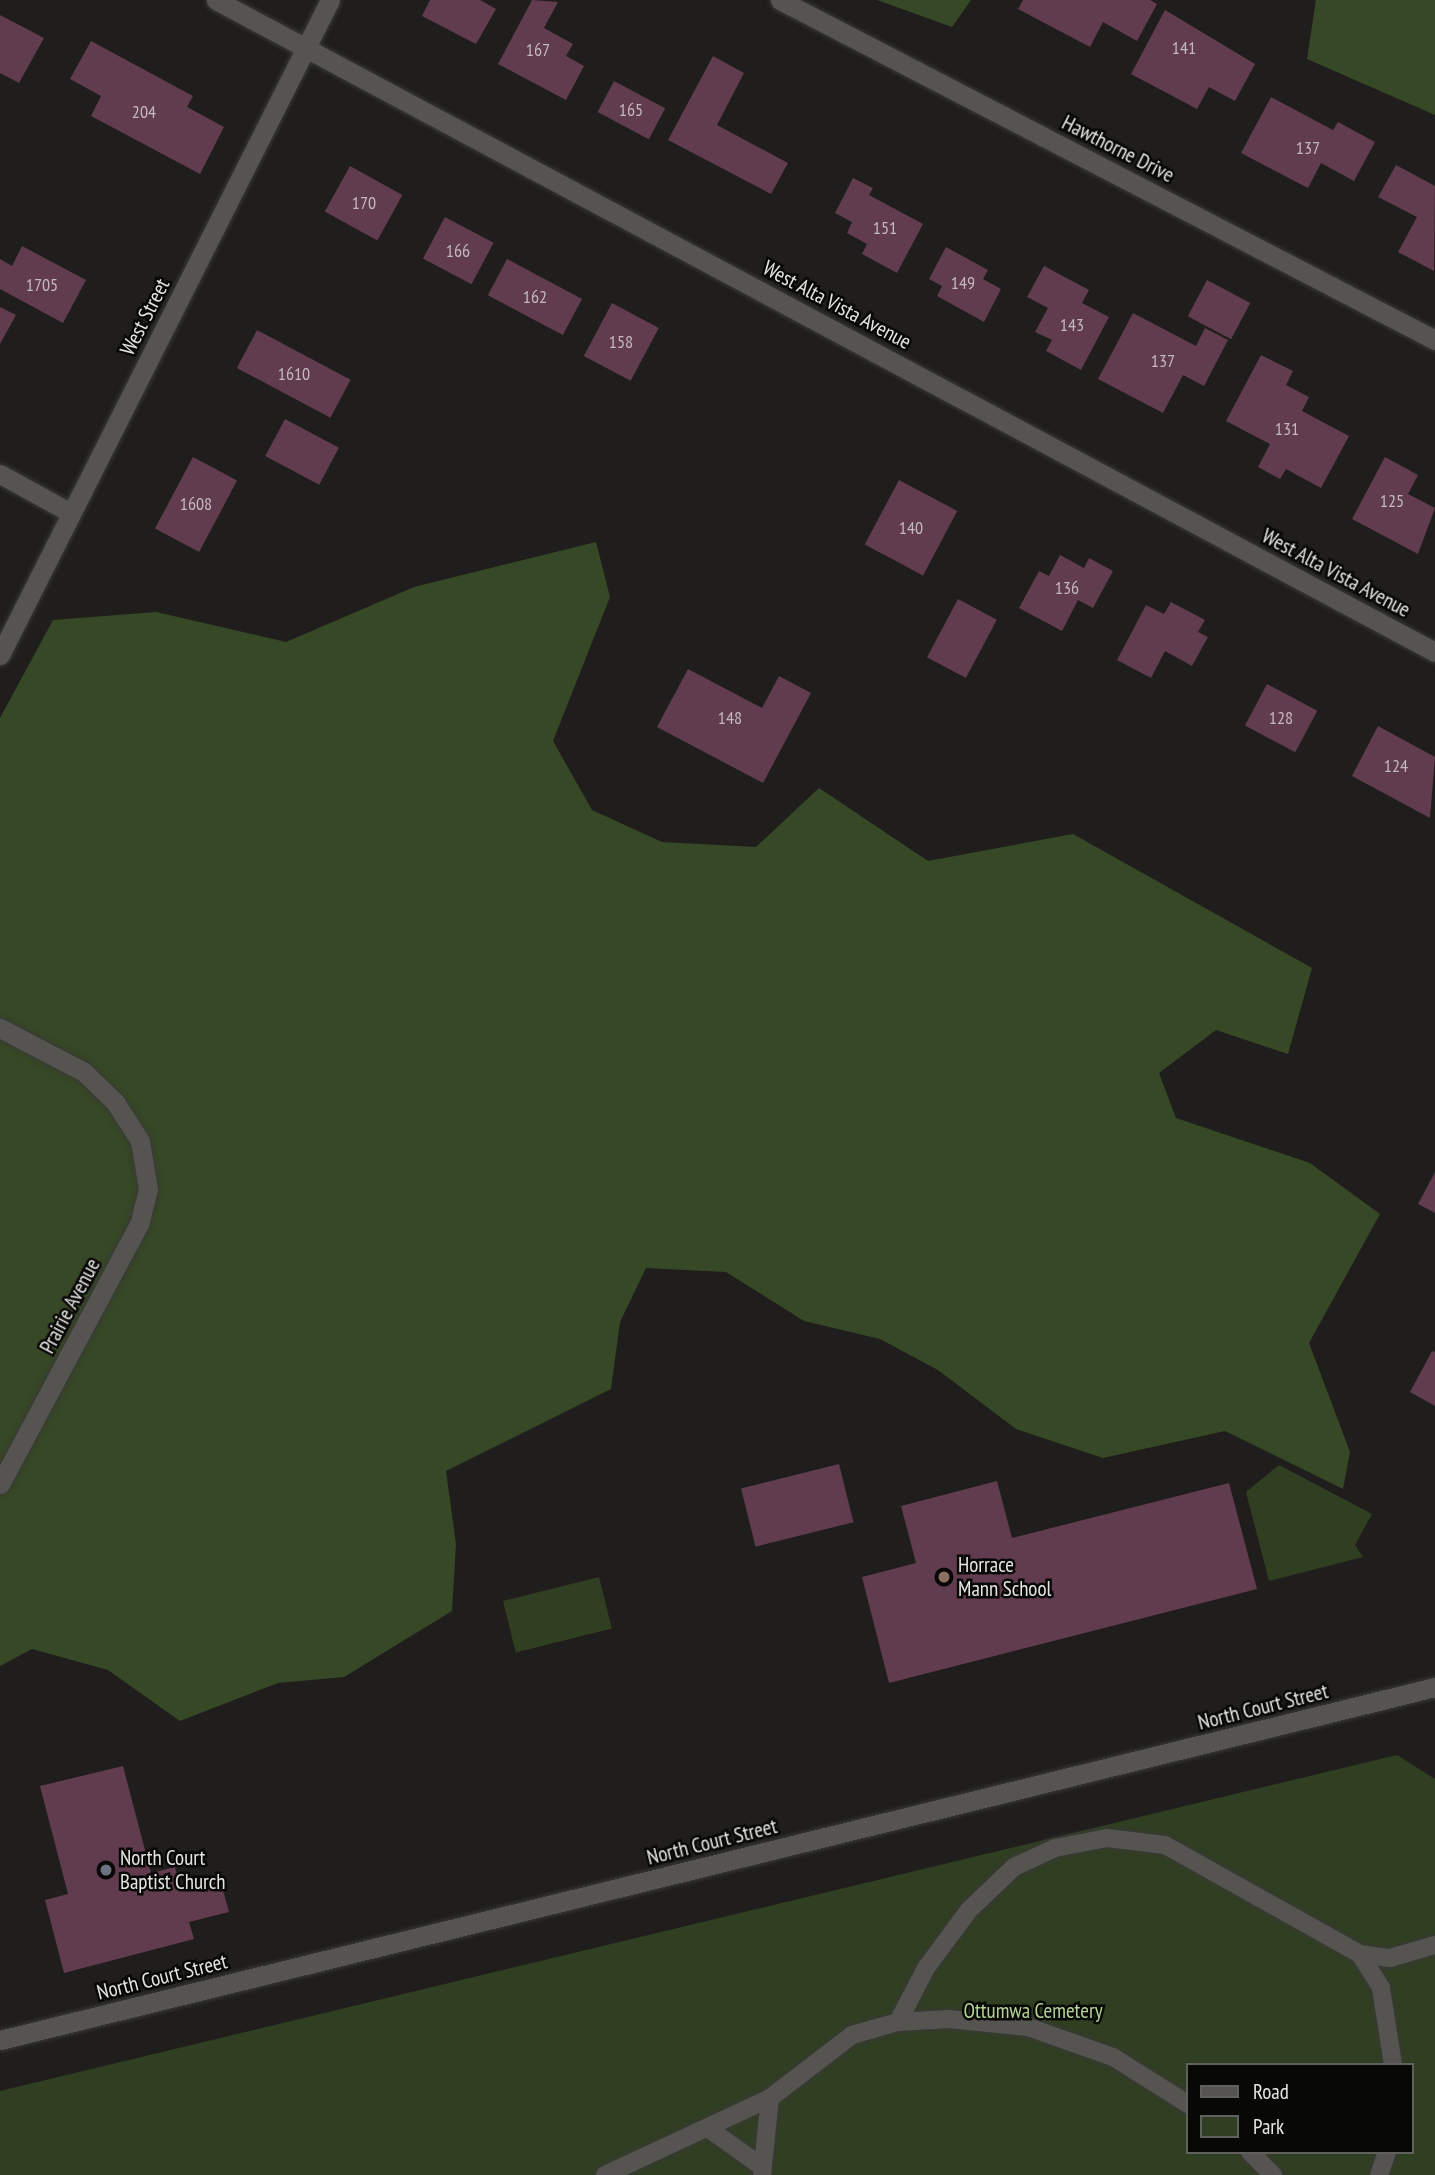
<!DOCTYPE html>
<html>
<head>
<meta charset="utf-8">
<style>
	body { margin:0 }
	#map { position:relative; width:1435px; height:2175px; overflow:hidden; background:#1f1e1c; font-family:"PT Sans Narrow",sans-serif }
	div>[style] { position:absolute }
	.green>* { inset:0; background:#303f21; transform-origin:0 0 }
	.forest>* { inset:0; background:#364825 }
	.building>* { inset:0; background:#613b4e; transform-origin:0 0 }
	.roads { filter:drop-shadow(0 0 2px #393937) drop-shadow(0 0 2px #393937) }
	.service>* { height:18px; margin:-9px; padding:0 9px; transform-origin:9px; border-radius:9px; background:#555451 }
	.minor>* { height:19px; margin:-9.5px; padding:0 9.5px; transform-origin:9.5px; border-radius:9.5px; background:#555451 }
	.secondary>* { height:19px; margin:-9.5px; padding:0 9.5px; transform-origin:9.5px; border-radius:9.5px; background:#555451 }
	.dots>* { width:19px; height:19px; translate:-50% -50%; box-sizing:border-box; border:4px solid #080807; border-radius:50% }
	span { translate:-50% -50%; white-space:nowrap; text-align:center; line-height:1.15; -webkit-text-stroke:5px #080807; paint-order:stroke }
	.number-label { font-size:18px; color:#c4babe }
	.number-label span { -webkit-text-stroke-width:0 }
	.street-label { font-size:21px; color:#e5e5e3 }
	.poi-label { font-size:21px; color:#e5e5e3 }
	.left { translate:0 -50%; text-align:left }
	.park-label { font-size:21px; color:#b4d497 }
	.legend { position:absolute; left:1186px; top:2063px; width:228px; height:91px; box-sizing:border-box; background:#080807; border:2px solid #60605f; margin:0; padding:9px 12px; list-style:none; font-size:21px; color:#e5e5e3 }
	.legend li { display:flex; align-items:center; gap:14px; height:35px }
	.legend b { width:35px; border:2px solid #60605f }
</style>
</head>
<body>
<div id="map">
	<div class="green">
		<i style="clip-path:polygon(1279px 1465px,1372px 1514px,1355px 1545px,1363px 1557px,1269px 1581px,1246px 1492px)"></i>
		<i style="left:599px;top:1577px;width:53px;height:99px;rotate:76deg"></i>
		<i style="clip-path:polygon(evenodd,1397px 1755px,1435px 1779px,1435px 2175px,0 2175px,0 2091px,1397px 1755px,1188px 2065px,1412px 2065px,1412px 2152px,1188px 2152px,1188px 2065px)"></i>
	</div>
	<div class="forest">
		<i style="clip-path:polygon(877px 0,971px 0,952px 27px)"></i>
		<i style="clip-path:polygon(1316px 0,1435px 0,1435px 115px,1307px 59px)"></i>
		<i style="clip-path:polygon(596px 542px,610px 597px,553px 741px,592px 810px,662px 842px,756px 847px,819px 788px,928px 861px,1073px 834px,1312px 968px,1288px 1054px,1216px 1030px,1159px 1073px,1176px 1118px,1310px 1163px,1380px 1214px,1309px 1343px,1350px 1452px,1343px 1489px,1225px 1431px,1103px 1458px,1016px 1429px,938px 1370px,880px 1339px,804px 1321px,726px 1272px,646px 1268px,620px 1322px,611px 1389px,446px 1471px,456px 1544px,452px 1611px,344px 1677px,278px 1683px,180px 1721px,108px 1670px,32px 1649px,0 1666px,0 718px,53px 620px,156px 612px,286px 642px,414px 587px)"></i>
	</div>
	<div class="building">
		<i style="clip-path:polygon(430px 0,480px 0,496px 9px,476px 44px,422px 16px)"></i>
		<i style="clip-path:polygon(532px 0,558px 2px,544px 28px,573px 44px,566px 56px,584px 66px,566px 100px,498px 64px)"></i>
		<i style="clip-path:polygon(1023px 0,1150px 0,1157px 4px,1137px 41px,1103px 22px,1090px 47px,1018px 9px)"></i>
		<i style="clip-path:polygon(1165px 10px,1255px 64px,1235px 101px,1209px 87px,1197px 109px,1131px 74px)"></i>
		<i style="clip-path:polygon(0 15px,44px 38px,19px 83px,0 73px)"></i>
		<i style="clip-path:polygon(91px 41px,193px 96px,187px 107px,224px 127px,200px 174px,91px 116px,101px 96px,70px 79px)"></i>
		<i style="clip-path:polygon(713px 56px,744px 73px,717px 125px,788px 163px,771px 194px,668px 140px)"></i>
		<i style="left:614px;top:81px;width:58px;height:35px;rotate:28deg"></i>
		<i style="clip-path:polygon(1271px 97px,1333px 130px,1338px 122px,1375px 142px,1354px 181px,1321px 163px,1308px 188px,1241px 153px)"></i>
		<i style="clip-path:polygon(1396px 165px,1435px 186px,1434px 271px,1398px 252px,1417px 217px,1378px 197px)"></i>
		<i style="left:350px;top:166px;width:60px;height:52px;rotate:29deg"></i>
		<i style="clip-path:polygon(853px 178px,873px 188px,869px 195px,923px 224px,897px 273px,862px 254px,867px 244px,847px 233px,852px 222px,835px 213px)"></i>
		<i style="left:445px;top:217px;width:55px;height:47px;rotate:28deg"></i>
		<i style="clip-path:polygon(22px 246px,86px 280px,63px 323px,0 289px,0 259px,12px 266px)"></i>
		<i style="clip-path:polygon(946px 247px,988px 270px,983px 279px,1001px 289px,984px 322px,937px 296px,942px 286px,929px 279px)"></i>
		<i style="left:507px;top:259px;width:85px;height:41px;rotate:28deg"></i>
		<i style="clip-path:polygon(1044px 266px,1089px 290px,1082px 303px,1109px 317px,1081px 370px,1046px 351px,1052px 340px,1035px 332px,1048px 308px,1027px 297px)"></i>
		<i style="left:1207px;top:280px;width:49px;height:41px;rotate:28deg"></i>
		<i style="left:612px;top:303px;width:53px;height:60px;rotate:28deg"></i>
		<i style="clip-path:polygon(0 307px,16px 315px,0 344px)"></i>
		<i style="clip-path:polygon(1133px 313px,1196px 346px,1205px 328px,1228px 340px,1204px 386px,1183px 375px,1163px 413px,1098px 379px)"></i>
		<i style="left:257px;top:330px;width:106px;height:43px;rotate:28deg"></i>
		<i style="clip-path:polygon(1261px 355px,1293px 371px,1286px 385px,1309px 397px,1302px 411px,1349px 436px,1321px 488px,1286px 469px,1280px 479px,1258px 467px,1270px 444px,1226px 421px)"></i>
		<i style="left:285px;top:419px;width:61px;height:42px;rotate:28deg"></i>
		<i style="left:193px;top:457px;width:50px;height:81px;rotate:28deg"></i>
		<i style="clip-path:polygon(1385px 457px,1418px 475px,1408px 494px,1435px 508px,1418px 554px,1352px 519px)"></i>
		<i style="left:899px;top:480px;width:66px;height:73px;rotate:28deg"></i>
		<i style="clip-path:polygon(1060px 555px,1084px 568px,1089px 558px,1113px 571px,1093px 608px,1078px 600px,1062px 631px,1019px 608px,1039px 571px,1049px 576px)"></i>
		<i style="left:958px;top:599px;width:44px;height:66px;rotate:28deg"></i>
		<i style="clip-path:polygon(1171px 602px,1205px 620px,1198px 632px,1208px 637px,1192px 666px,1165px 651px,1151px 678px,1117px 660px,1146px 605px,1164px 614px)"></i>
		<i style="clip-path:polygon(688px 669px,762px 708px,779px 676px,811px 693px,763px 783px,657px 727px)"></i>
		<i style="left:1267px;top:684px;width:57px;height:47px;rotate:28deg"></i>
		<i style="clip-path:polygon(1378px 726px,1435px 757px,1430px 818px,1352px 776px)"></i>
		<i style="clip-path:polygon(1435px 1172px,1435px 1213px,1418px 1204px)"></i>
		<i style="clip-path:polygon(1432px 1351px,1435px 1352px,1435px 1406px,1410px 1392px)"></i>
		<i style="left:839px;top:1464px;width:60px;height:101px;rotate:76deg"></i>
		<i style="clip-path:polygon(997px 1481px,1012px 1538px,1229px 1483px,1257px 1589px,889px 1683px,862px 1577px,916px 1563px,901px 1506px)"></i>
		<i style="clip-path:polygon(123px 1766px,151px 1873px,175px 1867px,180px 1885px,219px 1876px,229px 1912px,189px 1922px,194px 1939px,64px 1973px,45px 1900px,68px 1894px,40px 1786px)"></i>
	</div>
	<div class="roads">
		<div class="service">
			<i style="left:1360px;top:1954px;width:30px;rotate:8deg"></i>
			<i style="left:1390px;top:1958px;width:47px;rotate:-16.1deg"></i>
			<i style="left:898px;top:2022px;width:61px;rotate:-62.6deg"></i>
			<i style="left:926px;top:1968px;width:72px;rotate:-53.4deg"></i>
			<i style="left:969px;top:1910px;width:62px;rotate:-43.7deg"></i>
			<i style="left:1014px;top:1867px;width:45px;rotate:-24.9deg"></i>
			<i style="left:1055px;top:1848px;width:53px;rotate:-10.9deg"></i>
			<i style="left:1107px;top:1838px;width:58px;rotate:6.9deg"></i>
			<i style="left:1165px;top:1845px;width:223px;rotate:29.2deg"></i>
			<i style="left:1360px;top:1954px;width:40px;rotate:58deg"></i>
			<i style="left:1381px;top:1988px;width:78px;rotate:81.1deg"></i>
			<i style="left:709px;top:2129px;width:64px;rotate:35.4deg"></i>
			<i style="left:1250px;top:2152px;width:33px;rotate:45deg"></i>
			<i style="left:605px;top:2175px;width:182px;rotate:-25deg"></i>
			<i style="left:770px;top:2098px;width:103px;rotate:-37.5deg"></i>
			<i style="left:852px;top:2035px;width:48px;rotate:-15.8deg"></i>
			<i style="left:898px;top:2022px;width:51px;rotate:-3.4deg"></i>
			<i style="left:949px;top:2019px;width:79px;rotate:5.8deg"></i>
			<i style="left:1028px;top:2027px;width:90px;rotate:19.4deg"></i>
			<i style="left:1113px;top:2057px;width:89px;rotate:32.1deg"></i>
			<i style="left:762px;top:2175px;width:77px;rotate:-84.1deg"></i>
			<i style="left:1379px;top:2175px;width:24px;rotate:-71deg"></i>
		</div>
		<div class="minor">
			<i style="left:216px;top:0;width:1382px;rotate:28.14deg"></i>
			<i style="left:780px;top:0;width:738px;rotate:27.43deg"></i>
			<i style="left:0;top:474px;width:81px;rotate:28.8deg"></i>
			<i style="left:0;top:655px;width:733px;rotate:-63.26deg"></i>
			<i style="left:0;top:1028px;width:95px;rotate:27.6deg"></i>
			<i style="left:84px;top:1072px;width:43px;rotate:44.1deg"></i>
			<i style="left:115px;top:1102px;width:46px;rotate:57.3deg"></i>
			<i style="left:140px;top:1141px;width:49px;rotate:80.5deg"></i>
			<i style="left:148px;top:1189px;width:36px;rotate:104deg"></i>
			<i style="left:139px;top:1224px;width:295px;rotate:118.1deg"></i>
		</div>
		<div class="secondary">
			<i style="left:0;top:2040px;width:1478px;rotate:-13.82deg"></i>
		</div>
	</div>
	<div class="dots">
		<i style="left:944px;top:1577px;background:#8d6e63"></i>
		<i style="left:106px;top:1870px;background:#6b7280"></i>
	</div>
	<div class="number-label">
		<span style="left:1184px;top:48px">141</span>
		<span style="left:538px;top:50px">167</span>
		<span style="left:631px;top:110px">165</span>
		<span style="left:144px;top:112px">204</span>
		<span style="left:1308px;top:148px">137</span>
		<span style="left:364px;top:203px">170</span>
		<span style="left:885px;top:228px">151</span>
		<span style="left:458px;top:251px">166</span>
		<span style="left:963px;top:283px">149</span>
		<span style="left:42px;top:285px">1705</span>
		<span style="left:535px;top:297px">162</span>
		<span style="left:1072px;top:325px">143</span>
		<span style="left:621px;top:342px">158</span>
		<span style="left:1163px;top:361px">137</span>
		<span style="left:294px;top:374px">1610</span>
		<span style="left:1287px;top:429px">131</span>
		<span style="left:1392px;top:501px">125</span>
		<span style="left:196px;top:504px">1608</span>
		<span style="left:911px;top:528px">140</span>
		<span style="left:1067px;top:588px">136</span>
		<span style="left:730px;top:718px">148</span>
		<span style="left:1281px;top:718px">128</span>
		<span style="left:1396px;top:766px">124</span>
	</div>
	<div class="street-label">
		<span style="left:1118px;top:149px;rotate:27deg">Hawthorne Drive</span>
		<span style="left:837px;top:305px;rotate:28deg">West Alta Vista Avenue</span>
		<span style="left:145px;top:317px;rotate:-63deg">West Street</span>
		<span style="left:1336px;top:573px;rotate:28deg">West Alta Vista Avenue</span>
		<span style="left:70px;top:1306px;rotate:-62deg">Prairie Avenue</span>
		<span style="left:1263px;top:1707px;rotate:-14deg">North Court Street</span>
		<span style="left:712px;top:1842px;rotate:-14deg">North Court Street</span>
		<span style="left:162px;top:1977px;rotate:-14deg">North Court Street</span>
	</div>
	<div class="poi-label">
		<span class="left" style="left:958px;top:1577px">Horrace<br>Mann School</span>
		<span class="left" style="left:120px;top:1870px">North Court<br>Baptist Church</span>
	</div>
	<div class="park-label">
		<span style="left:1033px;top:2011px">Ottumwa Cemetery</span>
	</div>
	<ul class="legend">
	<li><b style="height:9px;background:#555451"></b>Road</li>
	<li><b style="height:19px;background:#303f21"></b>Park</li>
	</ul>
</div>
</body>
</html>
